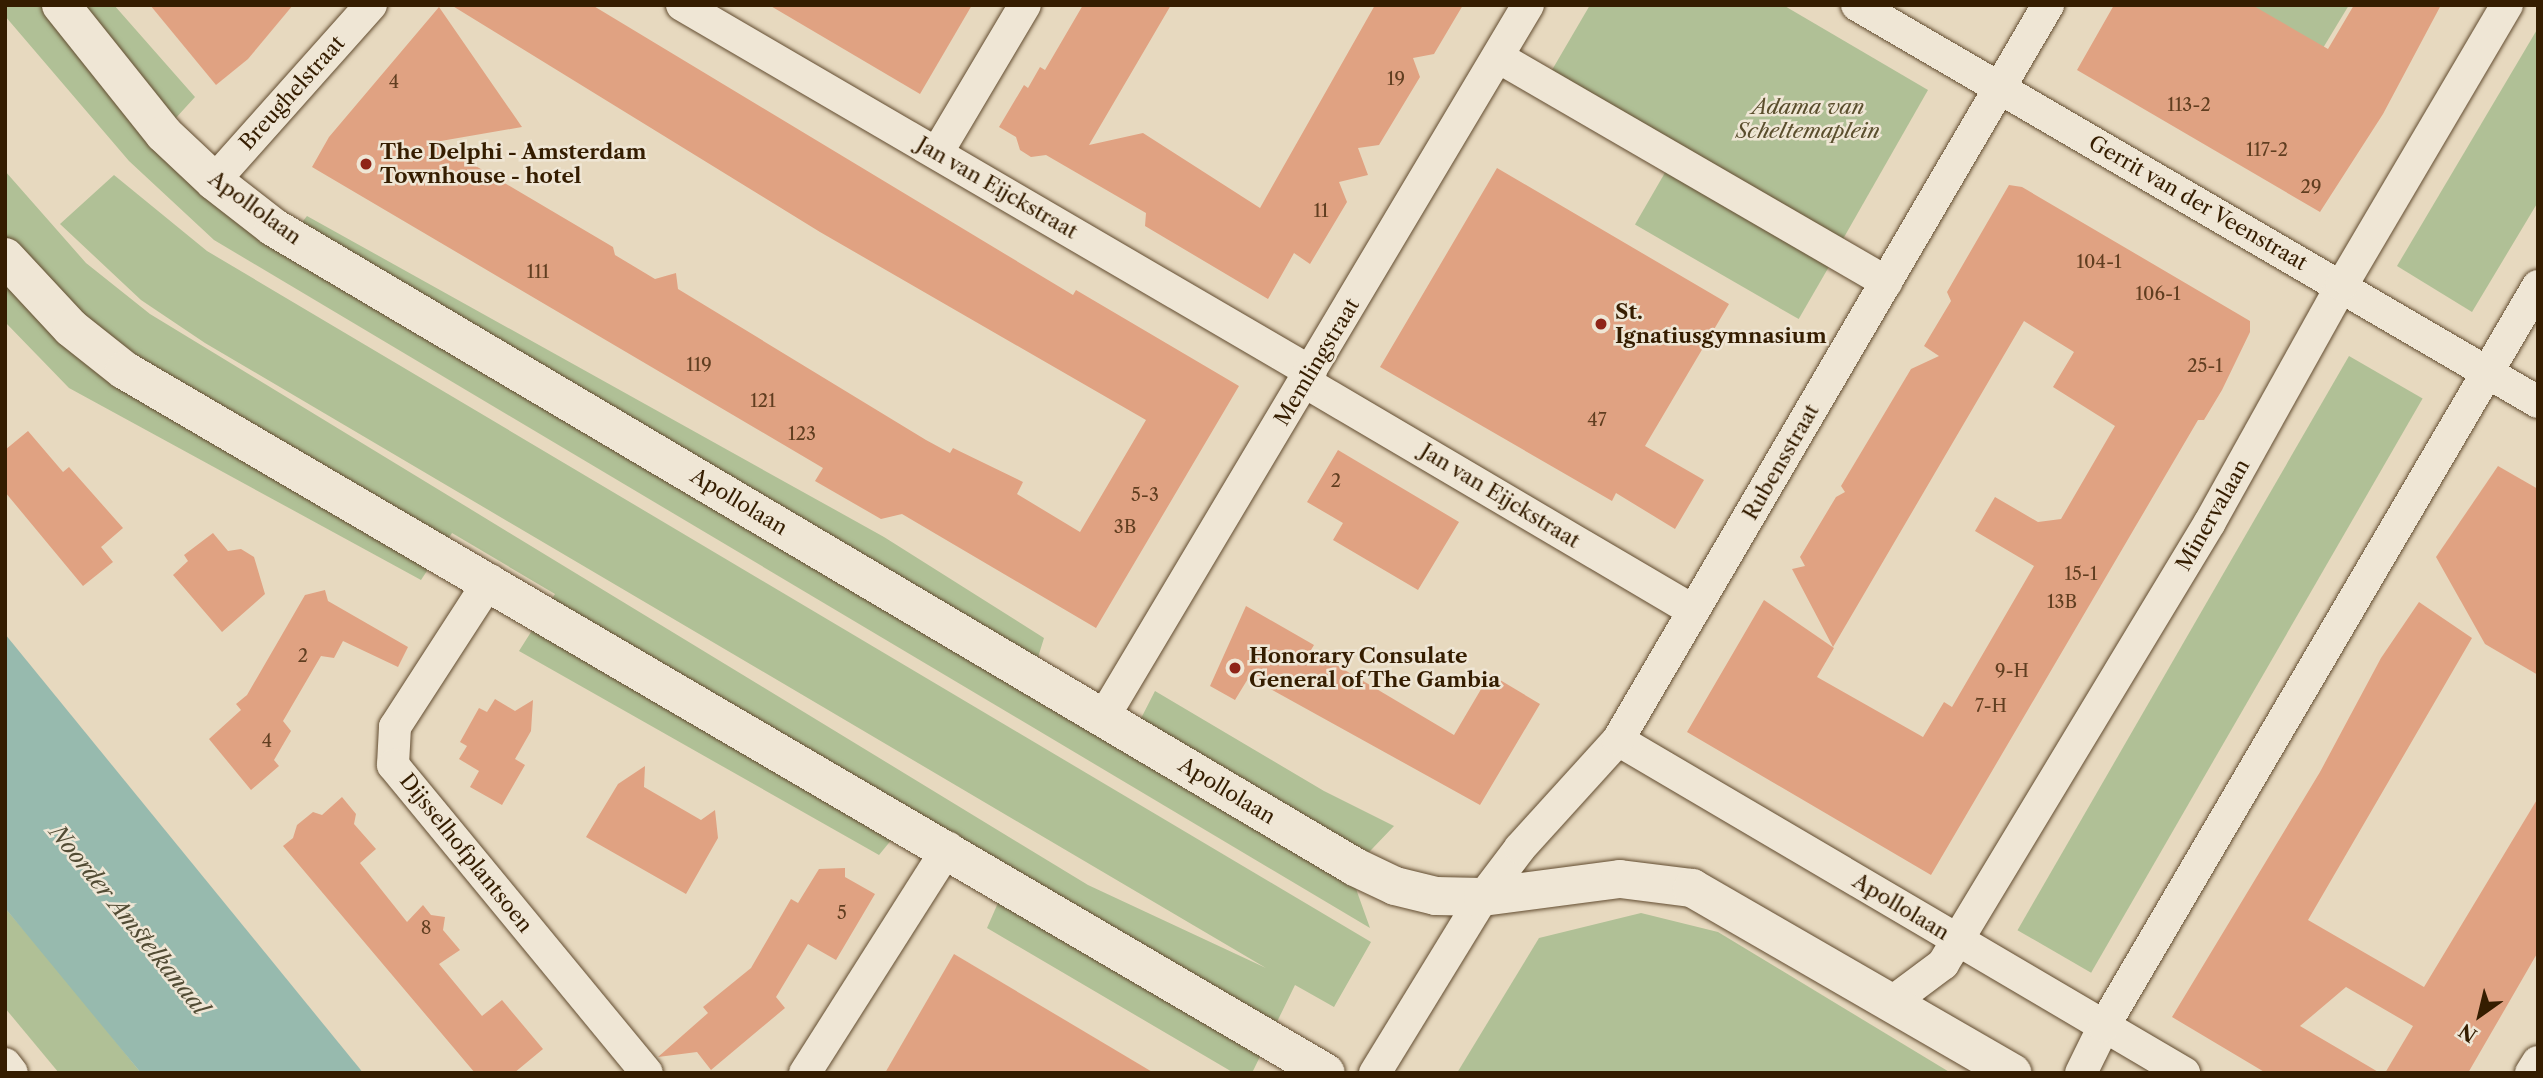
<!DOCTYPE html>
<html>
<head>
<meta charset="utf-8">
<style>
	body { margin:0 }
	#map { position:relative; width:2543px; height:1078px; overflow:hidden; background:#e7d9bf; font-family:"Libre Caslon Text",serif }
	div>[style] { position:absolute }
	.green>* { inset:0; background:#b0c096; transform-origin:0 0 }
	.water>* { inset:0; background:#97baae }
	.building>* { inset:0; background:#e0a282 }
	.roads { filter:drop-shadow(0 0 2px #624c30) drop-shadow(0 0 2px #624c30) }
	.street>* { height:32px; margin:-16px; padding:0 16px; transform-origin:16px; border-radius:16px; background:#efe6d5 }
	.secondary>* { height:38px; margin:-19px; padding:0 19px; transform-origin:19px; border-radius:19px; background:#efe6d5 }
	.dots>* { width:19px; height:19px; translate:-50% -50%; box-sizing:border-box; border:4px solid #efe6d5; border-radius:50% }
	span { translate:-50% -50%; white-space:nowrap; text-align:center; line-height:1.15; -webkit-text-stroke:5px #efe6d5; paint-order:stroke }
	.number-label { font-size:18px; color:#603e20 }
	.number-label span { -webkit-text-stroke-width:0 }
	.street-label { font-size:21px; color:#351d00 }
	.park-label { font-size:21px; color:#5a4e2d; font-style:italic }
	.poi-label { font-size:21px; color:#351d00; font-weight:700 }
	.left { translate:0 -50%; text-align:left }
	.water-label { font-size:23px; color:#524c34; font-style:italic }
	.frame { position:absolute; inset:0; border:7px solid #351d00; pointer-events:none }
	.north { position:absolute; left:2445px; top:980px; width:70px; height:70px; -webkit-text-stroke:5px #efe6d5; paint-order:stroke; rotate:214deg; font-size:19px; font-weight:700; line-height:28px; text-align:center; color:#351d00 }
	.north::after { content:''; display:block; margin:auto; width:24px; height:32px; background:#351d00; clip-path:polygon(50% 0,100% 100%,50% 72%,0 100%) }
</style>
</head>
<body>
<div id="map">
	<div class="green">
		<i style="clip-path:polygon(5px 5px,114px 5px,195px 97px,154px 142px,288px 240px,307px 216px,884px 537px,1044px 638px,1031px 680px,1132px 736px,1155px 691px,1324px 791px,1394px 826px,1350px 872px,1370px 928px,214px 240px,129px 161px,5px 16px)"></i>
		<i style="clip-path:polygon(1590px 5px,1783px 5px,1928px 90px,1843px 239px,1552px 70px)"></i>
		<i style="clip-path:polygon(2216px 5px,2349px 5px,2294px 96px)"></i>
		<i style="clip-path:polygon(2538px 28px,2538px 202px,2472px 312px,2397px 266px)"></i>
		<i style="left:1670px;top:164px;width:189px;height:70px;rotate:30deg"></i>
		<i style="clip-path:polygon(5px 171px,86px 263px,150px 314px,1088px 885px,1266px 968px,205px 343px,141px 300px,60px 224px,114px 175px,207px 251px,1371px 942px,1334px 1007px,1295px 985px,1252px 1073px,1234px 1073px,987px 928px,1012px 871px,915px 811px,879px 855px,519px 651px,555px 594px,452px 533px,421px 580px,69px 388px,5px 322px)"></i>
		<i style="left:2349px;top:356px;width:85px;height:663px;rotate:30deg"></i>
		<i style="clip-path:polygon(5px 908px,59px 971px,141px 1073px,59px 1073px,5px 1008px)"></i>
		<i style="clip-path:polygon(1641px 913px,1718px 932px,1951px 1073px,1457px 1073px,1539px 938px)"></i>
	</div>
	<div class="water">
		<i style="clip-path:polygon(5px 634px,360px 1069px,363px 1073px,141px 1073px,5px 908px)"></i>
	</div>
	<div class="building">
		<i style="clip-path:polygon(150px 5px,293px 5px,248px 59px,216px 85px)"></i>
		<i style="clip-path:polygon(451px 5px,592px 5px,1073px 295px,1076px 290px,1239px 386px,1096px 628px,902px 514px,881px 519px,815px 481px,823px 468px,312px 167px,329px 137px,439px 7px,522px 127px,435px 142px,613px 247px,615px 255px,655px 279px,676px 273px,678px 289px,926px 440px,950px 453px,953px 448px,1023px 482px,1017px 494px,1080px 532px,1146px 420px,820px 232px)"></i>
		<i style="clip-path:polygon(769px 5px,972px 5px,920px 94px)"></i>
		<i style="clip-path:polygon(1083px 5px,1171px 5px,1089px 145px,1143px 133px,1260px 208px,1375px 5px,1463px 5px,1434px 54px,1413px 58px,1420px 77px,1379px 145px,1358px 148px,1368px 175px,1339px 182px,1347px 202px,1310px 264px,1294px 253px,1268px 299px,1145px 226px,1146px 213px,1046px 155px,1031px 157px,1020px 150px,1016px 137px,999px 127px,1024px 85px,1028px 88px,1040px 67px,1045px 70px)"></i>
		<i style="clip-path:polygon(2114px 5px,2252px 5px,2328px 49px,2354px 5px,2441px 5px,2383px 114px,2320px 212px,2077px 70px)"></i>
		<i style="clip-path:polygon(1497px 168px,1729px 304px,1645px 446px,1704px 480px,1675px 529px,1616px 493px,1612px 501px,1380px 367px)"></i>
		<i style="clip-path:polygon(2009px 185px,2022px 187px,2250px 321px,2250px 332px,2222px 390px,2204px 420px,2198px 420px,1931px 875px,1687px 732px,1764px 600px,1834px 648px,1817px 677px,1923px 737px,1944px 702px,1952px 707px,2034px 566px,1975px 531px,1995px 497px,2038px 522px,2061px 519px,2115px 426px,2053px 387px,2074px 352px,2024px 321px,1833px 647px,1792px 569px,1805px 566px,1800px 557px,1836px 497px,1845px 492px,1841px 486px,1911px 369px,1939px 356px,1924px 346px,1951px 301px,1947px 292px)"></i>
		<i style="clip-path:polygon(28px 431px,63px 472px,69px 467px,123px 528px,101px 547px,113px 562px,83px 586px,5px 492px,5px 450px)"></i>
		<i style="clip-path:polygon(1338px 450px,1459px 522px,1418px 590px,1333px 540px,1343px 523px,1307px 502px)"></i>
		<i style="clip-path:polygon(2498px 466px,2538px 489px,2538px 675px,2485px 644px,2436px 557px)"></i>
		<i style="clip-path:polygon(213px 533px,228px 551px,241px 549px,254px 557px,265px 594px,222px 632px,173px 575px,188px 561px,184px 555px)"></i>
		<i style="clip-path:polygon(325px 590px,328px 601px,408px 647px,398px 667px,343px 641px,334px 658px,321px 656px,283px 721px,291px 731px,274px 760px,279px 766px,251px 790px,209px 739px,241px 710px,236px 704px,247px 695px,305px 595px)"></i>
		<i style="clip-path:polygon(2419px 602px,2472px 638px,2308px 920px,2424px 987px,2538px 798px,2538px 952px,2468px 1073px,2385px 1073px,2413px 1026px,2346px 987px,2300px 1026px,2380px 1073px,2266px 1073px,2172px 1017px,2320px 772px,2381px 658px)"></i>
		<i style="clip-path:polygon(1246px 606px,1314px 645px,1311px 650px,1454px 735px,1490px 674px,1540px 704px,1480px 805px,1249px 677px,1235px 700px,1210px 686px)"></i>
		<i style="clip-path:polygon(495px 699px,515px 711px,533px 700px,531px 731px,515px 759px,525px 765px,502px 805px,470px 787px,479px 771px,459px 759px,467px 746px,460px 742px,479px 708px,487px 712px)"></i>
		<i style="clip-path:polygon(645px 766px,644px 787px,701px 820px,715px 810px,718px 838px,686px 894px,586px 837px,618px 784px)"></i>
		<i style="clip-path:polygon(342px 797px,356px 814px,354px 824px,376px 849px,360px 863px,407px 922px,423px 905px,431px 915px,445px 917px,443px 930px,460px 950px,439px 964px,482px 1016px,502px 1000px,543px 1049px,514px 1073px,475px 1073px,283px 846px,293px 838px,297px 825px,313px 812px,322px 815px)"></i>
		<i style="clip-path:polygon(845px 868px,845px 877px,875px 894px,836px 960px,808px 944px,776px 997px,785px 1008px,711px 1070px,697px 1052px,658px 1057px,708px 1013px,703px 1007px,751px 968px,791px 899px,798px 903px,819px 869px)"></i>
		<i style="clip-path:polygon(954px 954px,1154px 1073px,885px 1073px)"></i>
	</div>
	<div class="roads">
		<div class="street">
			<i style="left:682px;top:5px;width:728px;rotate:30.26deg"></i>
			<i style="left:1857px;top:5px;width:788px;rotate:30.24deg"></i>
			<i style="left:1498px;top:57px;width:449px;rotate:30.1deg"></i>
			<i style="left:937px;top:153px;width:172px;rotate:-59.3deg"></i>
			<i style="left:214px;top:181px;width:236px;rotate:-48.3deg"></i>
			<i style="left:1305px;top:382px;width:451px;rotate:30.5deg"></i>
			<i style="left:490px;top:580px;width:175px;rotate:122.9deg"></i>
			<i style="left:395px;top:727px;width:38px;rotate:93deg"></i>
			<i style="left:393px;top:765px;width:399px;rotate:50.5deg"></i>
			<i style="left:1103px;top:718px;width:830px;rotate:-59.2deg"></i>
			<i style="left:1618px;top:740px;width:657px;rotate:30.47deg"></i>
			<i style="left:1892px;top:1002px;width:64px;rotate:-36.7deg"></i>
			<i style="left:1943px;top:964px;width:516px;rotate:-58.86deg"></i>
			<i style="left:2210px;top:522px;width:271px;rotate:-60.9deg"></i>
			<i style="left:2342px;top:285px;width:325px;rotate:-59.5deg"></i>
			<i style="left:5px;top:1064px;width:11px;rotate:52deg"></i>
			<i style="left:805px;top:1073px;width:267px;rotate:-57.6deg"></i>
			<i style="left:1375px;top:1073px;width:206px;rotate:-58.5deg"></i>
			<i style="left:1483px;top:897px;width:61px;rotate:-52.9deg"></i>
			<i style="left:1520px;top:848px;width:146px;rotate:-47.8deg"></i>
			<i style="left:1618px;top:740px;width:852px;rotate:-59.67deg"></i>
			<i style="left:2081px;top:1073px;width:52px;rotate:-63.9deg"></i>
			<i style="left:2104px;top:1026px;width:858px;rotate:-59.61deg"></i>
			<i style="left:2531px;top:1073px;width:13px;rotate:-58deg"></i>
		</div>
		<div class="secondary">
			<i style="left:61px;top:5px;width:165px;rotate:51.4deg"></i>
			<i style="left:164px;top:134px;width:69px;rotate:43.2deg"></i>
			<i style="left:214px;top:181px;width:75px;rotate:37.9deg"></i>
			<i style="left:273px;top:227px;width:1257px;rotate:30.6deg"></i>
			<i style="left:1355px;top:867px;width:44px;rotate:25.4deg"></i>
			<i style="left:1395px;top:886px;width:42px;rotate:13.7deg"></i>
			<i style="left:1436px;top:896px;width:47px;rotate:1.2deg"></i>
			<i style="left:1483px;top:897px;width:138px;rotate:-7.5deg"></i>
			<i style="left:1620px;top:879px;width:73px;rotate:7.1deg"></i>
			<i style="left:1692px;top:888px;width:370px;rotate:30deg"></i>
			<i style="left:5px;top:257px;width:97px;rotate:47.1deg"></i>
			<i style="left:71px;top:328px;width:68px;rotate:38.4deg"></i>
			<i style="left:124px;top:370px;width:1392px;rotate:30.32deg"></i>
		</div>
	</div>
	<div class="dots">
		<i style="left:366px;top:164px;background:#8f2418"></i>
		<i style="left:1601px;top:324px;background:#8f2418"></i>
		<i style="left:1235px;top:668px;background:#8f2418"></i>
	</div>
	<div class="number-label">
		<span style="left:1396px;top:79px">19</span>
		<span style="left:394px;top:82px">4</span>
		<span style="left:2189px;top:105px">113-2</span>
		<span style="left:2267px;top:150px">117-2</span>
		<span style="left:2311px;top:187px">29</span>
		<span style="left:1321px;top:211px">11</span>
		<span style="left:2099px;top:262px">104-1</span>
		<span style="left:538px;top:272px">111</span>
		<span style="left:2158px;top:294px">106-1</span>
		<span style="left:699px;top:365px">119</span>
		<span style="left:2205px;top:366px">25-1</span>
		<span style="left:763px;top:401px">121</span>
		<span style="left:1597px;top:420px">47</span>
		<span style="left:802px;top:434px">123</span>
		<span style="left:1336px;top:481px">2</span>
		<span style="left:1145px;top:495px">5-3</span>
		<span style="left:1125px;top:527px">3B</span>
		<span style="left:2081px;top:574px">15-1</span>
		<span style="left:2062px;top:602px">13B</span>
		<span style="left:303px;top:656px">2</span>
		<span style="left:2012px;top:671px">9-H</span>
		<span style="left:1991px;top:706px">7-H</span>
		<span style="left:267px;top:741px">4</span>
		<span style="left:842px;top:913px">5</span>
		<span style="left:426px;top:928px">8</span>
	</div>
	<div class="street-label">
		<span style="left:292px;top:93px;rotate:-48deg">Breughelstraat</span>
		<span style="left:997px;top:188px;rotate:30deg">Jan van Eijckstraat</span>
		<span style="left:2198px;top:203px;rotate:30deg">Gerrit van der Veenstraat</span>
		<span style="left:255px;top:208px;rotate:36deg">Apollolaan</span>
		<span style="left:1317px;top:362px;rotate:-59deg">Memlingstraat</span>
		<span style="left:1781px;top:462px;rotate:-60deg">Rubensstraat</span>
		<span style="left:1500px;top:496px;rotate:31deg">Jan van Eijckstraat</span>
		<span style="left:739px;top:502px;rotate:31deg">Apollolaan</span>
		<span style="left:2213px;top:515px;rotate:-60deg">Minervalaan</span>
		<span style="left:1227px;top:791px;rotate:31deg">Apollolaan</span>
		<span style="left:466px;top:853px;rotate:51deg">Dijsselhofplantsoen</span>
		<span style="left:1901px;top:907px;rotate:31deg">Apollolaan</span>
	</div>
	<div class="park-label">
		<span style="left:1808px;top:119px">Adama van<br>Scheltemaplein</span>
	</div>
	<div class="poi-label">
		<span class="left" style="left:380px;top:164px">The Delphi - Amsterdam<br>Townhouse - hotel</span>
		<span class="left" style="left:1615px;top:324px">St.<br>Ignatiusgymnasium</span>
		<span class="left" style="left:1249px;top:668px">Honorary Consulate<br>General of The Gambia</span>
	</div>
	<div class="water-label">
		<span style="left:129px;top:920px;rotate:51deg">Noorder Amstelkanaal</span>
	</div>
	<div class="frame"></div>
	<div class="north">N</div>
</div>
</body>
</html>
